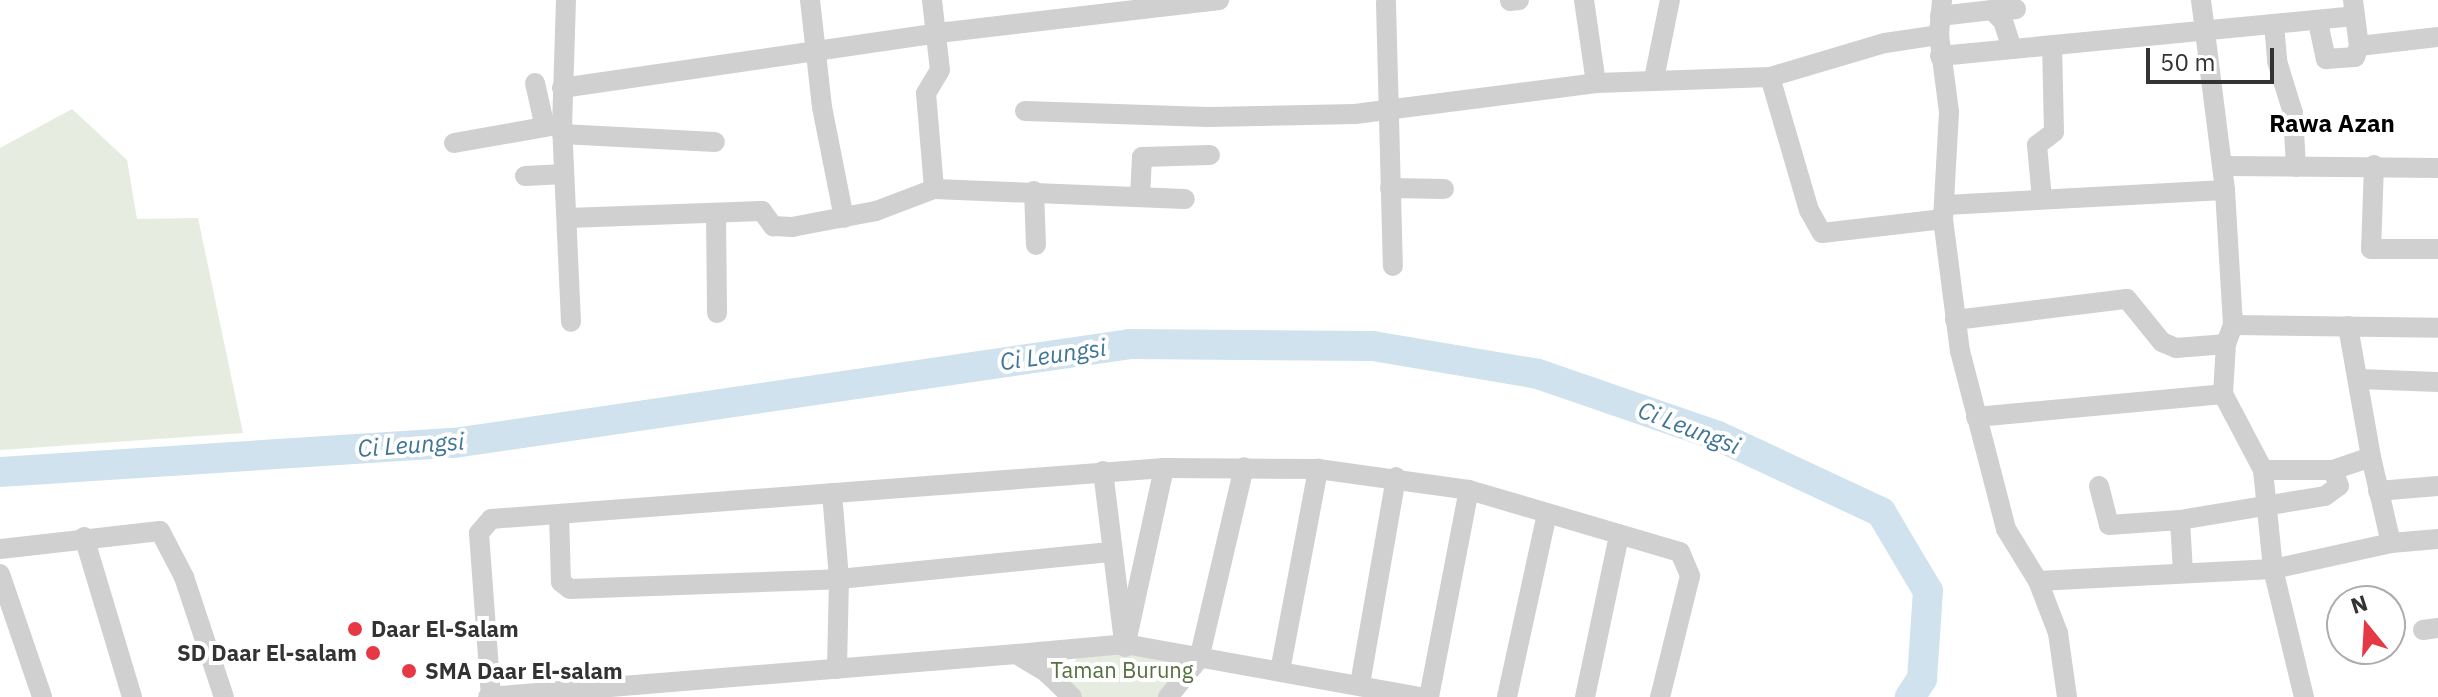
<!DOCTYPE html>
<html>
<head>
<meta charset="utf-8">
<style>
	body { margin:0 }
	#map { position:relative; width:2438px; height:697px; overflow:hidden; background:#fff; font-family:"IBM Plex Sans",sans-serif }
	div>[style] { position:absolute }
	.green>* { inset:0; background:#e6ecdf }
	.river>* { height:30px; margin:-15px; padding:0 15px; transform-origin:15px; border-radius:15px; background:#cfe2ee }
	.minor>* { height:20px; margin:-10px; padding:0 10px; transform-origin:10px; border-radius:10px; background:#d0d0d0 }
	.dots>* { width:22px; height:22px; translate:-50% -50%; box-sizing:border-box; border:4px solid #fff; border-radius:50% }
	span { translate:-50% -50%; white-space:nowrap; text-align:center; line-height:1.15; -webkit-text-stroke:8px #fff; paint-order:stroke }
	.poi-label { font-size:22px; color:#333; font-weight:700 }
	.left { translate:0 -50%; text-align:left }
	.right { translate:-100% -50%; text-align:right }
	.park-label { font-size:22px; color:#56703f }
	.neighbourhood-label { font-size:24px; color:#000; font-weight:700 }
	.water-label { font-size:24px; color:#3f7597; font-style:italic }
	.north { position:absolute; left:2326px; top:585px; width:80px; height:80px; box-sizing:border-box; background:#fff; border:2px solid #adadad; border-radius:50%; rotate:342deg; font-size:22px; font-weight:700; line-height:32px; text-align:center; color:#333 }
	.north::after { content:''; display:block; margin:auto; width:28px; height:36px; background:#e63946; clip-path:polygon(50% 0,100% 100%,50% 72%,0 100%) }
	.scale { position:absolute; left:2146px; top:48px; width:128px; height:36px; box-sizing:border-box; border:4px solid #333; border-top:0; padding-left:10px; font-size:24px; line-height:28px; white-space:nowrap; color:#333; -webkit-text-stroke:6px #fff; paint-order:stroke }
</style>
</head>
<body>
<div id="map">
	<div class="green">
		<i style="clip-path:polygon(72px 109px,127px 160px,137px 219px,198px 218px,243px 433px,0 450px,0 148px)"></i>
		<i style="clip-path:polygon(1087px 640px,1205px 656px,1166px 697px,1081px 697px,1063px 682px)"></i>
	</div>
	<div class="river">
		<i style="left:0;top:472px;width:455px;rotate:-3.7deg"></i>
		<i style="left:454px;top:443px;width:683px;rotate:-8.33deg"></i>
		<i style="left:1130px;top:344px;width:243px;rotate:0.5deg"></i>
		<i style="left:1373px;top:346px;width:167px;rotate:9.6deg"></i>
		<i style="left:1538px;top:374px;width:190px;rotate:19deg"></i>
		<i style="left:1718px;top:436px;width:180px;rotate:25deg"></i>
		<i style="left:1881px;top:512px;width:92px;rotate:59.3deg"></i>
		<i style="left:1928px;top:591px;width:88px;rotate:93.9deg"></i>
		<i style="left:1922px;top:679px;width:22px;rotate:124deg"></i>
	</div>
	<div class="minor">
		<i style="left:566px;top:0;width:124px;rotate:91.8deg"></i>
		<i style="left:562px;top:124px;width:198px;rotate:87.4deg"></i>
		<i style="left:810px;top:0;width:108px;rotate:83.6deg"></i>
		<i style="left:822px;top:107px;width:113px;rotate:78.8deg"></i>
		<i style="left:932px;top:0;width:70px;rotate:83.5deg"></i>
		<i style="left:940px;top:70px;width:27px;rotate:121deg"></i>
		<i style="left:926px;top:93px;width:96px;rotate:85.2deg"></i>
		<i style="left:1584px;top:0;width:84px;rotate:81.8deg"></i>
		<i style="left:1942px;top:0;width:35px;rotate:95deg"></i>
		<i style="left:1939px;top:35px;width:78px;rotate:82.6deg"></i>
		<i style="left:1949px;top:112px;width:107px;rotate:93.2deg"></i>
		<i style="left:1943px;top:219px;width:133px;rotate:82.7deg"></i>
		<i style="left:1960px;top:351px;width:184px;rotate:75.5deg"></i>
		<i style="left:2006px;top:529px;width:61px;rotate:58.4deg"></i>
		<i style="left:2038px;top:581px;width:56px;rotate:69deg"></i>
		<i style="left:2058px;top:633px;width:65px;rotate:82deg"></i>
		<i style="left:2353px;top:0;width:46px;rotate:82.6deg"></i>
		<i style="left:2359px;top:46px;width:80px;rotate:-6.5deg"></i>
		<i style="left:1510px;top:1px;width:9px;rotate:-6deg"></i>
		<i style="left:1386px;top:3px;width:263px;rotate:88.5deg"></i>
		<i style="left:1992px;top:10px;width:24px;rotate:-2deg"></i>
		<i style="left:1940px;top:16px;width:52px;rotate:-6.6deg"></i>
		<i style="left:1992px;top:10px;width:16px;rotate:45deg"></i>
		<i style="left:2003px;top:21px;width:28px;rotate:72deg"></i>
		<i style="left:2318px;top:22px;width:38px;rotate:78deg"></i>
		<i style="left:2326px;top:59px;width:29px;rotate:-4deg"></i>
		<i style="left:2355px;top:57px;width:12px;rotate:-70deg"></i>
		<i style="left:2274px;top:24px;width:37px;rotate:85deg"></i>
		<i style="left:2277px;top:61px;width:54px;rotate:72.9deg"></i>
		<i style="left:2293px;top:113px;width:54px;rotate:86.8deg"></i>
		<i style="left:1940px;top:56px;width:416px;rotate:-5.5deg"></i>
		<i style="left:1770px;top:77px;width:139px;rotate:73.7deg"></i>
		<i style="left:1809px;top:210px;width:26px;rotate:61deg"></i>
		<i style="left:1822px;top:233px;width:122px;rotate:-6.6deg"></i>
		<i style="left:1654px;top:79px;width:81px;rotate:-78.6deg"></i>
		<i style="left:535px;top:83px;width:41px;rotate:77.3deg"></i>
		<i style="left:562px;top:88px;width:389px;rotate:-8.3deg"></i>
		<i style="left:947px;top:32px;width:274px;rotate:-6.7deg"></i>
		<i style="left:1025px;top:111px;width:183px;rotate:1.9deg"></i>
		<i style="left:1208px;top:117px;width:147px;rotate:-1.2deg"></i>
		<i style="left:1355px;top:114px;width:243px;rotate:-7.3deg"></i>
		<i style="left:1596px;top:83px;width:174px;rotate:-2deg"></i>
		<i style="left:1770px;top:77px;width:120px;rotate:-16.5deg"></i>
		<i style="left:1885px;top:43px;width:55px;rotate:-8.4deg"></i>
		<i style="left:562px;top:134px;width:153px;rotate:3deg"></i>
		<i style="left:454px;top:143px;width:110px;rotate:-10deg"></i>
		<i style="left:2374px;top:165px;width:84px;rotate:92deg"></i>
		<i style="left:2371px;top:249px;width:67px"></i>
		<i style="left:2223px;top:166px;width:215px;rotate:0.5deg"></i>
		<i style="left:525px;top:176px;width:39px;rotate:-3deg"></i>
		<i style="left:1390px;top:188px;width:54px;rotate:1.1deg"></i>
		<i style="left:1034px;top:191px;width:54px;rotate:87.9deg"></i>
		<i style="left:1140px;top:196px;width:39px;rotate:-87deg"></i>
		<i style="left:1142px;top:157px;width:68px;rotate:-1.7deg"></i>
		<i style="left:2042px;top:199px;width:54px;rotate:-95.3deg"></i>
		<i style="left:2037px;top:145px;width:21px;rotate:-37deg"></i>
		<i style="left:2054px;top:132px;width:86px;rotate:-91.3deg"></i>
		<i style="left:1946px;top:205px;width:279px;rotate:-3.1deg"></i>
		<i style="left:716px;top:214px;width:99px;rotate:89.4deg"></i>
		<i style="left:568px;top:218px;width:194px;rotate:-2.1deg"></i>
		<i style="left:762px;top:211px;width:19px;rotate:54deg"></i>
		<i style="left:773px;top:226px;width:19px;rotate:3deg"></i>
		<i style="left:792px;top:227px;width:86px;rotate:-10.8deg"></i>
		<i style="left:876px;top:211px;width:62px;rotate:-20.8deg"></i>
		<i style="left:934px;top:189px;width:251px;rotate:2.3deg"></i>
		<i style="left:1955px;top:320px;width:173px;rotate:-7deg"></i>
		<i style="left:2127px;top:299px;width:55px;rotate:50.9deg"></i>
		<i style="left:2162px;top:342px;width:15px;rotate:23deg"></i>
		<i style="left:2176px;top:348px;width:50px;rotate:-4.6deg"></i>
		<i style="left:2233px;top:325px;width:205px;rotate:0.8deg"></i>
		<i style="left:2359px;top:379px;width:79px;rotate:2.2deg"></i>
		<i style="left:2223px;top:394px;width:86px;rotate:62.2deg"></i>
		<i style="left:2263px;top:470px;width:70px"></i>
		<i style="left:1976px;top:417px;width:248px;rotate:-5.3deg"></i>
		<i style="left:2223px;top:394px;width:50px;rotate:-86.6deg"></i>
		<i style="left:2226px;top:344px;width:20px;rotate:-70deg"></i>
		<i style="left:2233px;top:325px;width:135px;rotate:-93.4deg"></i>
		<i style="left:2225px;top:190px;width:192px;rotate:-97.2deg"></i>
		<i style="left:2371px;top:457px;width:88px;rotate:76.9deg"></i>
		<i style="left:2263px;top:470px;width:100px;rotate:84.2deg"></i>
		<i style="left:2273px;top:569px;width:132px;rotate:76.4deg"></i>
		<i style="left:1103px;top:471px;width:164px;rotate:83deg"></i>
		<i style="left:2099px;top:486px;width:40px;rotate:75.6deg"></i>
		<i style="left:2109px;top:525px;width:71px;rotate:-4deg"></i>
		<i style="left:2378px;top:491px;width:60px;rotate:-4.8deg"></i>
		<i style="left:832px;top:493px;width:86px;rotate:85.3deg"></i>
		<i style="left:839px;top:579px;width:90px;rotate:91.3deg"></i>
		<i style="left:559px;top:515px;width:67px;rotate:88.3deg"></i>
		<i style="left:561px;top:582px;width:11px;rotate:38deg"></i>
		<i style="left:570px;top:589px;width:269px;rotate:-2.1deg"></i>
		<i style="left:839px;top:579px;width:272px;rotate:-5.7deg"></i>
		<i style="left:84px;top:537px;width:167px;rotate:73.3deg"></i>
		<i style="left:0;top:549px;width:161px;rotate:-6.4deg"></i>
		<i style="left:160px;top:531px;width:52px;rotate:62.4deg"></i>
		<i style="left:184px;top:577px;width:126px;rotate:71.6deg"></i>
		<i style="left:2183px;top:572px;width:52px;rotate:-93.3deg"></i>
		<i style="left:2180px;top:520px;width:147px;rotate:-9.4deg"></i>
		<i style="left:2325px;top:496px;width:17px;rotate:-36deg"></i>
		<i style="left:2339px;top:486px;width:17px;rotate:-111deg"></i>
		<i style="left:2333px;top:470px;width:40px;rotate:-18.9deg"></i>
		<i style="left:2371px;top:457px;width:133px;rotate:-100deg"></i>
		<i style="left:0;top:574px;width:130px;rotate:71.1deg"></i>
		<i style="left:2038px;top:581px;width:235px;rotate:-2.9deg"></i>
		<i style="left:2273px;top:569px;width:121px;rotate:-12.4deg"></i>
		<i style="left:2391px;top:543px;width:47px;rotate:-4.9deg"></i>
		<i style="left:2423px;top:630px;width:15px;rotate:-8deg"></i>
		<i style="left:1125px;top:647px;width:183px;rotate:-77.7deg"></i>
		<i style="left:1164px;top:468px;width:154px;rotate:0.4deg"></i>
		<i style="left:1318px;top:469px;width:152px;rotate:7.9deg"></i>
		<i style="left:1469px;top:490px;width:220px;rotate:16.4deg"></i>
		<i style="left:1680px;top:552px;width:26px;rotate:67deg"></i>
		<i style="left:1690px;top:576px;width:125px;rotate:103.9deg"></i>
		<i style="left:1016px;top:654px;width:109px;rotate:-5.2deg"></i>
		<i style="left:1125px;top:644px;width:300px;rotate:10.2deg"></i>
		<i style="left:1280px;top:671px;width:206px;rotate:-79.3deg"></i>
		<i style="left:1360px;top:684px;width:210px;rotate:-80.1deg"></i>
		<i style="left:488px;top:697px;width:530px;rotate:-4.66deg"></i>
		<i style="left:1016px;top:654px;width:35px;rotate:31deg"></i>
		<i style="left:1046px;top:672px;width:36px;rotate:44deg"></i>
		<i style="left:491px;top:697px;width:164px;rotate:-94.2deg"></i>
		<i style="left:479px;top:533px;width:18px;rotate:-49deg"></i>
		<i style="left:491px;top:519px;width:675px;rotate:-4.33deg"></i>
		<i style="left:1168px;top:697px;width:49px;rotate:-50.8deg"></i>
		<i style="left:1199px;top:659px;width:197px;rotate:-76.8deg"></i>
		<i style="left:1429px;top:697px;width:211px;rotate:-79.1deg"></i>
		<i style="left:1507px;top:697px;width:187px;rotate:-77.7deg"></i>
		<i style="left:1585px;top:697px;width:166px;rotate:-78.1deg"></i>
	</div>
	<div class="dots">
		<i style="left:355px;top:629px;background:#e63946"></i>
		<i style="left:373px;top:653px;background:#e63946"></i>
		<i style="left:409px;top:671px;background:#e63946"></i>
	</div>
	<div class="poi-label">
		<span class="left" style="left:371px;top:629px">Daar El-Salam</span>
		<span class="right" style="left:357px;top:653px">SD Daar El-salam</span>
		<span class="left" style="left:425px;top:671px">SMA Daar El-salam</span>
	</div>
	<div class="park-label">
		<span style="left:1122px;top:670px">Taman Burung</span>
	</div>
	<div class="neighbourhood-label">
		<span style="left:2332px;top:124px">Rawa Azan</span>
	</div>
	<div class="water-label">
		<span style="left:1053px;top:355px;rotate:-8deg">Ci Leungsi</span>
		<span style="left:1689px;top:428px;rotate:21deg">Ci Leungsi</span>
		<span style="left:411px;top:445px;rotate:-4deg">Ci Leungsi</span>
	</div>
	<div class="north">N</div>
	<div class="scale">50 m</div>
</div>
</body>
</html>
